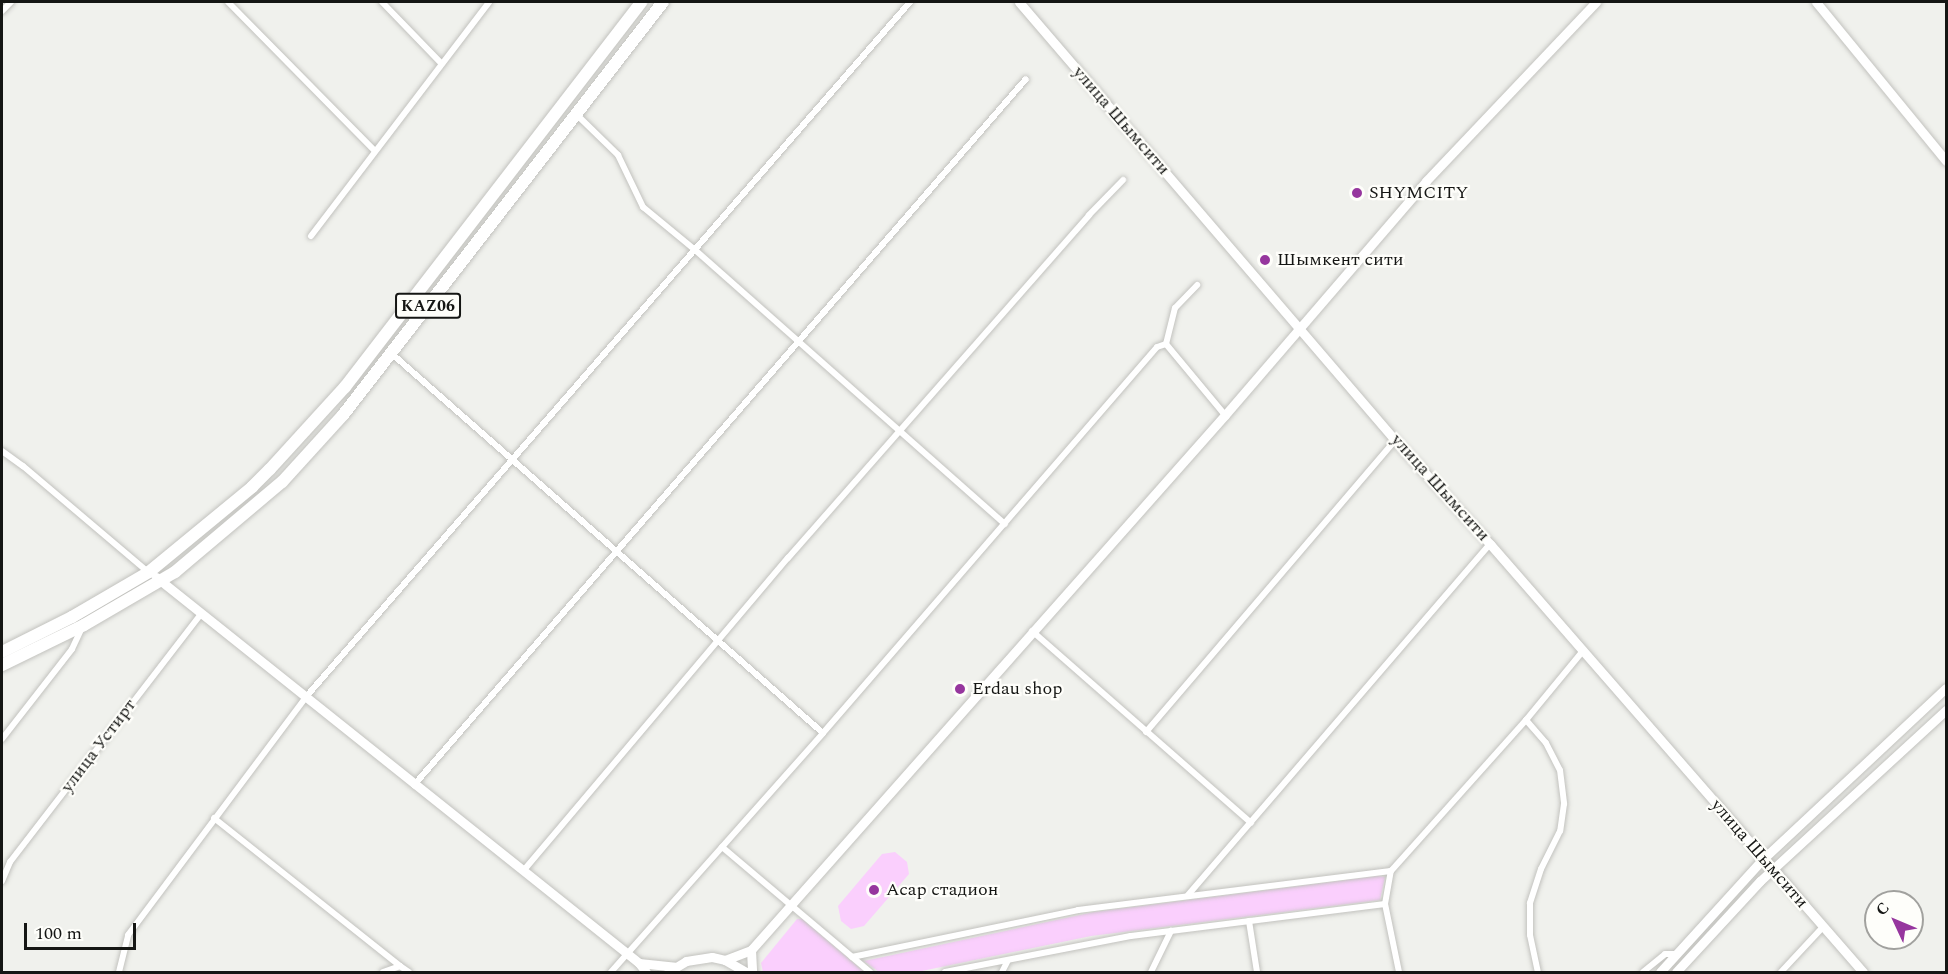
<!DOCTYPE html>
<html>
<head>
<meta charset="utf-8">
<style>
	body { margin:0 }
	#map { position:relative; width:1948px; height:974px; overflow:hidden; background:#f0f1ed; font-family:Spectral,serif }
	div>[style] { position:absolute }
	.green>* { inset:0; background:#facffd }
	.roads { filter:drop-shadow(0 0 2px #c2c2be) drop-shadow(0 0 2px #c2c2be) }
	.street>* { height:6px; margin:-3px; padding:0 3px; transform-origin:3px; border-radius:3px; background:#fff }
	.secondary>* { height:9px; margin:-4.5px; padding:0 4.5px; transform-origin:4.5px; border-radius:4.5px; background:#fff }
	.highway>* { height:12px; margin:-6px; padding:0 6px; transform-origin:6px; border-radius:6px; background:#fff }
	.dots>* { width:16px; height:16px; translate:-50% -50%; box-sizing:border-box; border:3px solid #fefefa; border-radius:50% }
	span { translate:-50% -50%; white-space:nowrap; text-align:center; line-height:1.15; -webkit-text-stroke:4.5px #fefefa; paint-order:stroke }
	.shield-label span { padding:2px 4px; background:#fefefa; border:2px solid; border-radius:4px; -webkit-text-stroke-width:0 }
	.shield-label { font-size:16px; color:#151614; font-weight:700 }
	.street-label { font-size:18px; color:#151614 }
	.poi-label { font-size:18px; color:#151614 }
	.left { translate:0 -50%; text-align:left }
	.frame { position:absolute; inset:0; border:3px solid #151614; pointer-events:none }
	.north { position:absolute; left:1864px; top:890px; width:60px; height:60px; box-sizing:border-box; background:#fefefa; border:2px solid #a1a19e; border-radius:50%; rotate:314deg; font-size:16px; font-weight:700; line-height:24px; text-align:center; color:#151614 }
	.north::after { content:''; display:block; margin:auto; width:21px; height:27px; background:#96369e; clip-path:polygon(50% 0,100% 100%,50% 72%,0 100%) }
	.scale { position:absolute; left:24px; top:923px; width:112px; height:27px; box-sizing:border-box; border:3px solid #151614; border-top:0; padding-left:8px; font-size:18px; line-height:21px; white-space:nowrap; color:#151614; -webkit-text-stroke:4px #fefefa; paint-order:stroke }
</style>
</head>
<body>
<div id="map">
	<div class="green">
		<i style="clip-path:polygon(895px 852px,907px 862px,909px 874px,864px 926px,851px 929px,841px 921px,838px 906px,882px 854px)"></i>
		<i style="clip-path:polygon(1378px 876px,1385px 877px,1380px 900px,1091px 936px,917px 972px,879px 972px,864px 961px,1094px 912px)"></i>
		<i style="clip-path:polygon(797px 919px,802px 919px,864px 972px,763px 972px,761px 963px)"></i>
	</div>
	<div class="roads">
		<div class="street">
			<i style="left:228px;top:2px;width:208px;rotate:45.4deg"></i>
			<i style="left:382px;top:2px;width:85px;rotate:46deg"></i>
			<i style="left:2px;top:11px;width:13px;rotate:-45deg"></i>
			<i style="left:576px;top:114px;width:59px;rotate:44.3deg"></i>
			<i style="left:618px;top:155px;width:58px;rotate:64.3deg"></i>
			<i style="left:643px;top:207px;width:66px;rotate:39.5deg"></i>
			<i style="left:694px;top:249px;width:415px;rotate:41.5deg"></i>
			<i style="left:311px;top:236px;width:294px;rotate:-52.7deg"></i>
			<i style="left:1166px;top:344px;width:37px;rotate:-76deg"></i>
			<i style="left:1175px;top:308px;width:32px;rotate:-46deg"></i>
			<i style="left:391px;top:353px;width:575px;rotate:41.34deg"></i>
			<i style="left:2px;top:451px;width:26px;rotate:36deg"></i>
			<i style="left:23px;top:466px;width:164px;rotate:40.3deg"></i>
			<i style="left:1032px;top:631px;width:291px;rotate:41.2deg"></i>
			<i style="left:1526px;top:720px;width:30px;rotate:49deg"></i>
			<i style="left:1546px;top:743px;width:30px;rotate:63deg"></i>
			<i style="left:1560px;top:770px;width:34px;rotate:83deg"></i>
			<i style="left:1564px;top:804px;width:27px;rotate:98deg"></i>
			<i style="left:1560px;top:831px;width:42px;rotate:116.6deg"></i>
			<i style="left:1541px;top:869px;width:36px;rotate:108deg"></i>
			<i style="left:1530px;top:903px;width:32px;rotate:90deg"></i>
			<i style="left:1530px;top:935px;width:38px;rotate:78deg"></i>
			<i style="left:1146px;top:732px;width:384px;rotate:-49.5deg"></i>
			<i style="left:2px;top:739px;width:114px;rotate:-52.1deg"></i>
			<i style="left:72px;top:649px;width:23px;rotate:-65deg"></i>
			<i style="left:414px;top:785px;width:934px;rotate:-49.08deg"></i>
			<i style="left:214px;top:818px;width:238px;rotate:38.5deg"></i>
			<i style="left:722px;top:847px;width:194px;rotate:40.2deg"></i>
			<i style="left:524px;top:870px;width:409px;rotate:-49.8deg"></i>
			<i style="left:788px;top:558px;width:456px;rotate:-48.7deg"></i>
			<i style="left:1089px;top:215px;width:49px;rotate:-45.8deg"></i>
			<i style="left:2px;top:881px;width:21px;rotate:-67deg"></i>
			<i style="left:10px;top:862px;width:313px;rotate:-52.4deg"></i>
			<i style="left:1188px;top:895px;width:463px;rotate:-49.3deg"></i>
			<i style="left:1249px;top:921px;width:52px;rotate:81.1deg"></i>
			<i style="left:852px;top:957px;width:231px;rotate:-11.7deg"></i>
			<i style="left:1078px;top:910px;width:315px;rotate:-7.1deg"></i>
			<i style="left:119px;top:972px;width:38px;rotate:-76deg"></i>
			<i style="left:128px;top:935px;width:296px;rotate:-53.2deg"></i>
			<i style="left:305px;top:698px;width:922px;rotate:-49deg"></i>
			<i style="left:383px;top:972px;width:18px;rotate:-19deg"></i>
			<i style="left:400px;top:966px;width:11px;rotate:34deg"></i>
			<i style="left:611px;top:972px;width:319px;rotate:-48.4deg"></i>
			<i style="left:823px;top:733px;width:510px;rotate:-49.13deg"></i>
			<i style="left:1157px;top:347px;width:9px;rotate:-18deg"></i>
			<i style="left:1166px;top:344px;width:92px;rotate:50.3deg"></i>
			<i style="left:945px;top:972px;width:189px;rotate:-11deg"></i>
			<i style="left:1131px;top:936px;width:256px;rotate:-7.2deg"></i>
			<i style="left:1002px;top:972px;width:13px;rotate:-63deg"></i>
			<i style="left:1151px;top:972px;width:46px;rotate:-64deg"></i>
			<i style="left:1399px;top:972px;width:69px;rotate:-101.6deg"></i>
			<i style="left:1385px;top:904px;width:34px;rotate:-80deg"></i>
			<i style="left:1391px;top:871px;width:203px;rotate:-48.2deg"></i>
			<i style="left:1526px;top:720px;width:88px;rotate:-50.5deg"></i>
			<i style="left:1643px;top:972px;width:28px;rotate:-39deg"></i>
			<i style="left:1665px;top:954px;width:12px"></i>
			<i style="left:1781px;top:972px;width:62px;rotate:-47deg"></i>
		</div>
		<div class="secondary">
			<i style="left:1019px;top:2px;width:577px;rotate:49.36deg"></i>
			<i style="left:1395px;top:440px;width:141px;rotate:47.6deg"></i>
			<i style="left:1490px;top:544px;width:568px;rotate:48.93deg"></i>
			<i style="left:1816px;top:2px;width:205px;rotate:50.7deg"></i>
			<i style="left:156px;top:577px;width:618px;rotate:38.63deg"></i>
			<i style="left:639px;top:963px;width:11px;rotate:52deg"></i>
			<i style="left:751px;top:950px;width:22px;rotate:87deg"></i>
			<i style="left:725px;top:960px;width:28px;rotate:-21deg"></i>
			<i style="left:751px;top:950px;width:715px;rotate:-48.46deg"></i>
			<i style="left:1225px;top:415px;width:308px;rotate:-49.3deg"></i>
			<i style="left:1426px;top:181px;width:247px;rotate:-46.5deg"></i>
			<i style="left:639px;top:963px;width:36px;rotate:6deg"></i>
			<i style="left:668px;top:972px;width:21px;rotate:-31deg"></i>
			<i style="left:686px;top:961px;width:26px;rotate:-9deg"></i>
			<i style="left:712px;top:957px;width:13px;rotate:13deg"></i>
			<i style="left:725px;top:960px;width:24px;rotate:30deg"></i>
			<i style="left:1660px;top:972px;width:153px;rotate:-47.7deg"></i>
			<i style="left:1763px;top:859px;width:250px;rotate:-43.1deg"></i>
			<i style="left:1676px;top:972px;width:124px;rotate:-47.3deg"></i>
			<i style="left:1760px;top:881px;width:253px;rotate:-42.6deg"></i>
		</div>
		<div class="highway">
			<i style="left:2px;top:652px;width:78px;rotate:-26.6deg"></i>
			<i style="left:72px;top:617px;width:89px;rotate:-30.3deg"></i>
			<i style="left:149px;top:572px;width:134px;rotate:-39.5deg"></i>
			<i style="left:252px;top:487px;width:25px;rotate:-45deg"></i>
			<i style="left:270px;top:469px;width:111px;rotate:-47.6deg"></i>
			<i style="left:345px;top:387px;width:486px;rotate:-52.4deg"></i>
			<i style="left:2px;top:665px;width:91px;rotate:-26deg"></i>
			<i style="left:84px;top:625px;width:105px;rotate:-30.2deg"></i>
			<i style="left:175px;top:572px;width:140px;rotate:-40.1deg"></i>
			<i style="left:282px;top:482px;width:91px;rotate:-47.7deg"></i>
			<i style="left:343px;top:415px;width:522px;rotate:-52.23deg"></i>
		</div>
	</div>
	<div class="dots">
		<i style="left:1357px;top:193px;background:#96369e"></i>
		<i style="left:1265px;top:260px;background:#96369e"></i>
		<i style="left:960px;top:689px;background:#96369e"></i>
		<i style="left:874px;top:890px;background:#96369e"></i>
	</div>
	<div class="shield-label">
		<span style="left:428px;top:306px">KАZ06</span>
	</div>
	<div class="street-label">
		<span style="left:1121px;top:121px;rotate:49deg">улица Шымсити</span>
		<span style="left:1440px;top:488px;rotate:48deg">улица Шымсити</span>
		<span style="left:99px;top:746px;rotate:-53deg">улица Устирт</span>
		<span style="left:1759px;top:854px;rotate:49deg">улица Шымсити</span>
	</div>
	<div class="poi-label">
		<span class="left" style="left:1369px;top:193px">SHYMCITY</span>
		<span class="left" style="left:1277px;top:260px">Шымкент сити</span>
		<span class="left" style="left:972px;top:689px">Erdau shop</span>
		<span class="left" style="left:886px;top:890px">Асар стадион</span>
	</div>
	<div class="frame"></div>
	<div class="north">С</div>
	<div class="scale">100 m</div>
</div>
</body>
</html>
